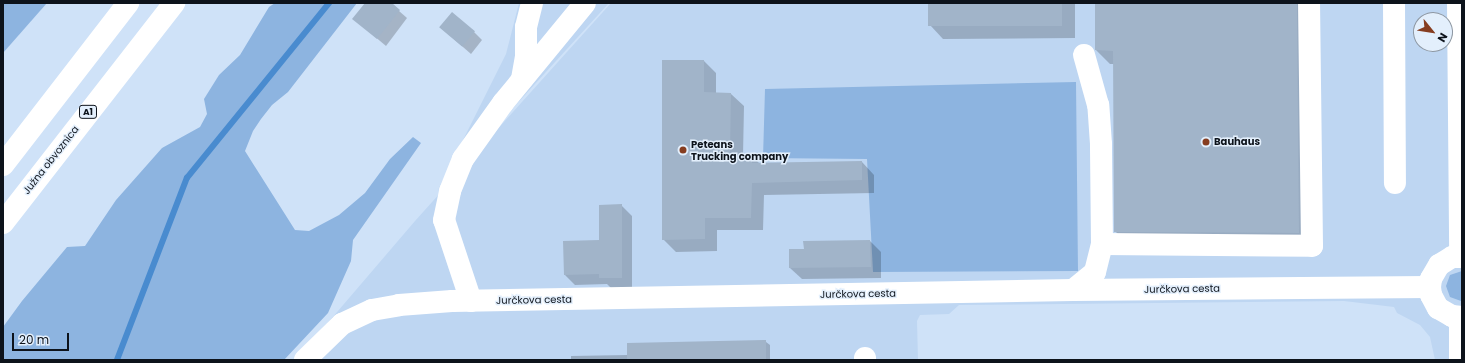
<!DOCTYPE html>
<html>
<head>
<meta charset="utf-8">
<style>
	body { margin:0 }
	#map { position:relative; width:1465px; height:363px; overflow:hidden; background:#cfe2f8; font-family:Poppins,sans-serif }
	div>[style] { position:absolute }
	.built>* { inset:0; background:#bed6f2 }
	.green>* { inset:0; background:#8db4e0 }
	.shadow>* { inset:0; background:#0003 }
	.stream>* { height:5.5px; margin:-2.75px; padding:0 2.75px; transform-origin:2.75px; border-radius:2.75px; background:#498bcf }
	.building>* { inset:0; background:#a1b4c9; transform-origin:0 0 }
	.minor>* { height:22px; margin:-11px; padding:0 11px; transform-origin:11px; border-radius:11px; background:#fff }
	.highway>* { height:22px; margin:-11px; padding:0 11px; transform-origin:11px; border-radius:11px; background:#fff }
	.dots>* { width:11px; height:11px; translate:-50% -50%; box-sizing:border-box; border:2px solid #e3effc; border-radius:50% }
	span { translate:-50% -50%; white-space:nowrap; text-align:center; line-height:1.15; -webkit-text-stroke:3px #e3effc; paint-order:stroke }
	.shield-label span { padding:1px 3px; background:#e3effc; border:1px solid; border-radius:3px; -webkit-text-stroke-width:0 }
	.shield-label { font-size:9px; color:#0d131b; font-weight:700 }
	.poi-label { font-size:10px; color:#0d131b; font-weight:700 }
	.left { translate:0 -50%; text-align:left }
	.street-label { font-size:10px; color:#0d131b }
	.frame { position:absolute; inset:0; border:4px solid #0d131b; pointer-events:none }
	.north { position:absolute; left:1413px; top:12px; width:40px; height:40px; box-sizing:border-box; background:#e3effc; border:1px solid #8d97a2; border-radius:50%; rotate:120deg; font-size:11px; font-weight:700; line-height:16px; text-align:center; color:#0d131b }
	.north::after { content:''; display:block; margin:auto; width:14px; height:18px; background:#863d20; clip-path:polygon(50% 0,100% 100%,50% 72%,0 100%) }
	.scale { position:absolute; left:12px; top:333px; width:57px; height:18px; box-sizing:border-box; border:2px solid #0d131b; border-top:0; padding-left:5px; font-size:12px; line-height:14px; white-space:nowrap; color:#0d131b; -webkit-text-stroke:3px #e3effc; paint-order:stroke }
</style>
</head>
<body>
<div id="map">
	<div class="built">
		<i style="clip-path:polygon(519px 3px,609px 3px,438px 190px,506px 54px)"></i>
		<i style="clip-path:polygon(evenodd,611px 3px,1462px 3px,1462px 360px,1435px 360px,1430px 337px,1420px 325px,1397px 313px,1394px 307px,1344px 301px,959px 305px,949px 314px,920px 315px,917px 321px,918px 360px,296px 360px,415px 221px,611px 3px,1421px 20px,1445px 20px,1445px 44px,1421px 44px,1421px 20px)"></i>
	</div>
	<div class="green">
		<i style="clip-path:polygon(3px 3px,47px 3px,3px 53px)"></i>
		<i style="clip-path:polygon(275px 3px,357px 3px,288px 92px,272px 105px,261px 119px,253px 131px,245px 151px,295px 230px,309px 231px,339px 215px,365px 193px,390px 159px,413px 137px,421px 143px,353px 240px,351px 261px,328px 313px,284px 360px,3px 360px,3px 327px,22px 301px,67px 247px,85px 246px,116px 200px,162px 148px,200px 127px,207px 114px,204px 99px,219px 75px,240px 55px,269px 7px)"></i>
		<i style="clip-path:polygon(1076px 82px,1078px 271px,873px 272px,867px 159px,763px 158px,765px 89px)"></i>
		<i style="clip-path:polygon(1462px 271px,1462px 301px,1461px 301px,1450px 297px,1446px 286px,1450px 275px)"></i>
	</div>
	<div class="shadow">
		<i style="clip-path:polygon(366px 3px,390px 3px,407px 18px,386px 46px,354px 19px)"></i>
		<i style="clip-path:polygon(929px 3px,1075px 3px,1075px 38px,943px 39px,930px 25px)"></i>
		<i style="clip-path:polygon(1096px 3px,1310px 3px,1313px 247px,1129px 245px,1115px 231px,1114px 64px,1110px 64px,1096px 50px)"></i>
		<i style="clip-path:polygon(440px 27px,474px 32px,482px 40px,471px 54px)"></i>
		<i style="clip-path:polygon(704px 61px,716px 73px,716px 93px,731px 94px,744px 106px,743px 156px,752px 156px,760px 164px,862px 162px,874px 175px,874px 193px,764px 195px,763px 230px,717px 230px,717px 251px,676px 252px,663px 239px)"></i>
		<i style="clip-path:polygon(621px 205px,632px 216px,632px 288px,611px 288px,607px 284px,575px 285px,565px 275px,600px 241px)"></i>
		<i style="clip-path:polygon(870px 241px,881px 252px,881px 278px,802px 279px,790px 268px,805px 250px)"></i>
		<i style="clip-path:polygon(766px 342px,770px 345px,770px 360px,571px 360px,571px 356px,628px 355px)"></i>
	</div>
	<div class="stream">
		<i style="left:117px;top:360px;width:195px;rotate:-69deg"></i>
		<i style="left:187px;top:178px;width:225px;rotate:-50.9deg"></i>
	</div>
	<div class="building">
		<i style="clip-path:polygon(365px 3px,392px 3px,400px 10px,377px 39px,352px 19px)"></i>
		<i style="left:928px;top:3px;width:134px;height:23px"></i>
		<i style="clip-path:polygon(1095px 3px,1297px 3px,1299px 233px,1114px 232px,1113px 51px,1095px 50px)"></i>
		<i style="left:452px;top:12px;width:30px;height:20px;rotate:40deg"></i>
		<i style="clip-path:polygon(662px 60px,704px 60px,704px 92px,731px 93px,730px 155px,752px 155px,752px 163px,862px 161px,862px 180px,752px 183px,751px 218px,705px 218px,705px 239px,662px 240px)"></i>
		<i style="clip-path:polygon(622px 204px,622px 278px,599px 278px,599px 274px,564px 275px,563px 241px,599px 240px,599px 205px)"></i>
		<i style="clip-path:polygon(870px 240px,871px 267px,789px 268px,789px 249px,804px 249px,803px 241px)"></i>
		<i style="clip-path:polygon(766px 340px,766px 360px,627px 360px,627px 343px)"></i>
	</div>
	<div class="minor">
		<i style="left:1394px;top:3px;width:180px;rotate:89.7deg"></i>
		<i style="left:1458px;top:3px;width:253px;rotate:89.5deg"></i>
		<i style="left:522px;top:79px;width:23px;rotate:-80deg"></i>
		<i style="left:526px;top:56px;width:29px;rotate:-90deg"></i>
		<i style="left:526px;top:27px;width:25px;rotate:-76deg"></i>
		<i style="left:1102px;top:244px;width:210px;rotate:0.5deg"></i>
		<i style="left:1312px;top:246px;width:243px;rotate:-90.7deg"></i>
		<i style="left:1462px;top:257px;width:10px;rotate:180deg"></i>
		<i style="left:1452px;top:257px;width:15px;rotate:148deg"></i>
		<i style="left:1439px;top:265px;width:16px;rotate:120deg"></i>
		<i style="left:1431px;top:279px;width:8px;rotate:97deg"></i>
		<i style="left:1430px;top:287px;width:8px;rotate:83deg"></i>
		<i style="left:1431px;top:295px;width:15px;rotate:62deg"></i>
		<i style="left:1438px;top:308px;width:16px;rotate:30deg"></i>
		<i style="left:1452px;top:316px;width:10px;rotate:6deg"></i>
		<i style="left:1073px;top:290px;width:28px;rotate:-39deg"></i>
		<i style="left:1095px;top:272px;width:29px;rotate:-76deg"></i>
		<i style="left:1102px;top:244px;width:100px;rotate:-90.6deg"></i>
		<i style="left:1101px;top:144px;width:39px;rotate:-94deg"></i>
		<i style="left:1098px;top:105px;width:52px;rotate:-105.6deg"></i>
		<i style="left:471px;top:301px;width:85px;rotate:-108.4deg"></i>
		<i style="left:444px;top:220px;width:30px;rotate:-78deg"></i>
		<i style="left:450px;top:191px;width:35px;rotate:-68deg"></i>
		<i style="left:463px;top:159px;width:69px;rotate:-54.5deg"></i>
		<i style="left:503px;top:103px;width:129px;rotate:-50.6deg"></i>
		<i style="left:1460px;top:317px;width:43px;rotate:90deg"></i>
		<i style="left:865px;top:358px;width:2px;rotate:90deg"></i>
		<i style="left:305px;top:360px;width:52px;rotate:-44.2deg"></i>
		<i style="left:342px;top:324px;width:33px;rotate:-25deg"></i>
		<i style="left:372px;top:310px;width:27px;rotate:-10deg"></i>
		<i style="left:399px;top:305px;width:53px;rotate:-4.3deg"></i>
		<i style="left:452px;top:301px;width:621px;rotate:-1.01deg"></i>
		<i style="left:1073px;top:290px;width:357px;rotate:-0.5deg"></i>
	</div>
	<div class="highway">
		<i style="left:3px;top:165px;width:205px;rotate:-52.3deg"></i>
		<i style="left:3px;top:223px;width:279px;rotate:-52.1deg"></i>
	</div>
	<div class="dots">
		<i style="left:1206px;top:142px;background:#863d20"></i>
		<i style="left:683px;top:150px;background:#863d20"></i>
	</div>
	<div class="shield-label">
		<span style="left:88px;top:112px">A1</span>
	</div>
	<div class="poi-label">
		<span class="left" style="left:1214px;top:142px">Bauhaus</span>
		<span class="left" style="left:691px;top:150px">Peteans<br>Trucking company</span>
	</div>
	<div class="street-label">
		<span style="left:51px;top:160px;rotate:-52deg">Južna obvoznica</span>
		<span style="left:1182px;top:289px;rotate:-1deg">Jurčkova cesta</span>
		<span style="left:858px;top:294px;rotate:-1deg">Jurčkova cesta</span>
		<span style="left:534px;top:300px;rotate:-1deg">Jurčkova cesta</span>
	</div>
	<div class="frame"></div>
	<div class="north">N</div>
	<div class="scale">20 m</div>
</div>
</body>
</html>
